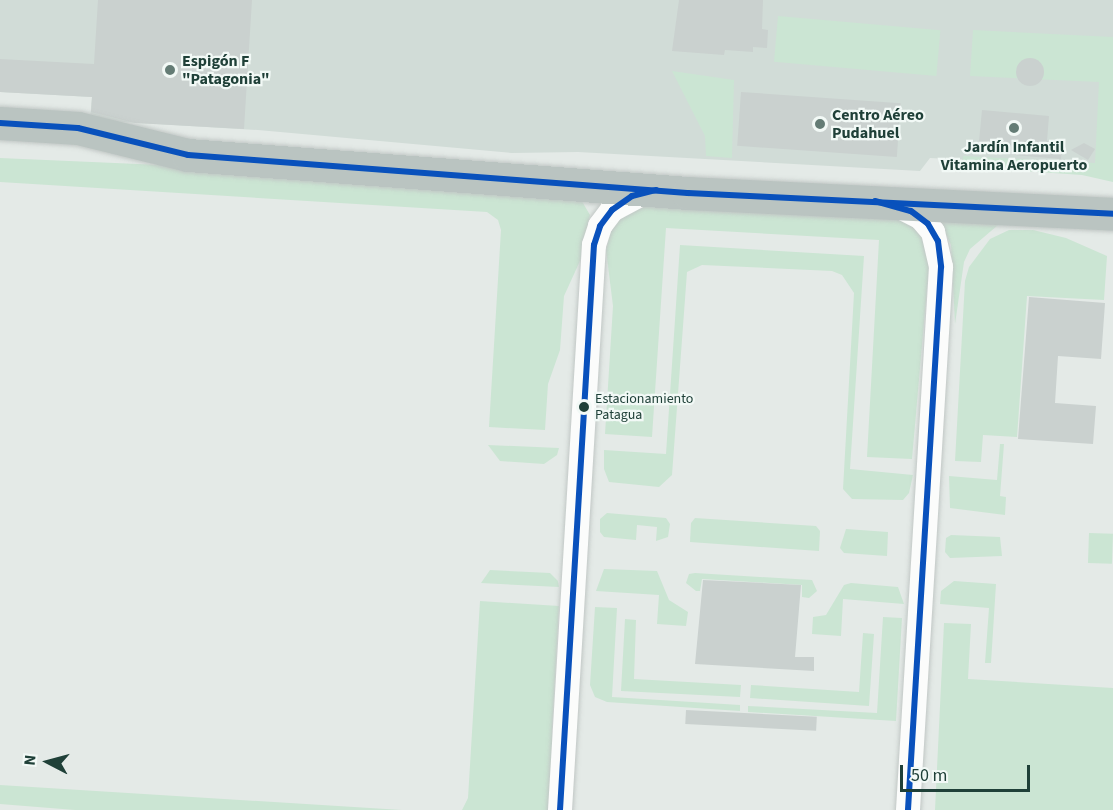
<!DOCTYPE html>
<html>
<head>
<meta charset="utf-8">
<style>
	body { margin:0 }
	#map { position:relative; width:1113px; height:810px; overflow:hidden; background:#e4eae7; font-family:"Source Sans 3",sans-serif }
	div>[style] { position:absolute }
	.built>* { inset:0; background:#d1dcd7 }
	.green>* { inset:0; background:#cbe5d3; transform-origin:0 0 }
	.building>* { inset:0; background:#cad1cf; transform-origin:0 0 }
	.round { border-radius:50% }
	.roads { filter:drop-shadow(0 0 2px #c1c7c5) drop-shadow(0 0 2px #c1c7c5) }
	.minor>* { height:24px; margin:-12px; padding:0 12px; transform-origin:12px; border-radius:12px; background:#fbfcfb }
	.highway>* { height:33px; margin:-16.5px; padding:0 16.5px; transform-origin:16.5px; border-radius:16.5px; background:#bac4c1 }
	.bus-1>* { height:6px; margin:-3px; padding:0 3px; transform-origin:3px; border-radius:3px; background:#0951bc }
	.dots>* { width:16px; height:16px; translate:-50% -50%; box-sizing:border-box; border:3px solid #f2f9f6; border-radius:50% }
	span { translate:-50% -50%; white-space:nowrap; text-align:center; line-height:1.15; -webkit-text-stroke:4.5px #f2f9f6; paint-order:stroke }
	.bus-label { font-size:14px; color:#1f4038 }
	.left { translate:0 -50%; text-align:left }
	.poi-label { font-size:16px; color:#1f4038; font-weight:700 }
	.north { position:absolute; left:18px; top:732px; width:60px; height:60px; -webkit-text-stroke:4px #f2f9f6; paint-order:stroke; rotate:276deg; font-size:16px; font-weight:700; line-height:24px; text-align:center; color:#1f4038 }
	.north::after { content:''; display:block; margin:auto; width:21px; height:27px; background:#1f4038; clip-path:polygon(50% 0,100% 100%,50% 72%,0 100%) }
	.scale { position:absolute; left:900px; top:765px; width:130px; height:27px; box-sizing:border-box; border:3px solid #1f4038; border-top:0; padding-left:8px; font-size:18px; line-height:21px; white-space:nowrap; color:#1f4038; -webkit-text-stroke:4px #f2f9f6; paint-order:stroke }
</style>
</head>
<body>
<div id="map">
	<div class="built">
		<i style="clip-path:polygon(0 0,1113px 0,1113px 43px,1100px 167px,930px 158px,920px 171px,578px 152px,512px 153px,258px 130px,90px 120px,92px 97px,0 92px)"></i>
	</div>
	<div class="green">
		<i style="left:778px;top:16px;width:163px;height:46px;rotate:5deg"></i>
		<i style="clip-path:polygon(973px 30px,1113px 37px,1113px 182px,1082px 175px,962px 167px,963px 156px,1095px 163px,1099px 82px,970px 76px)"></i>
		<i style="clip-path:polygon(672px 71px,734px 80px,732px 158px,706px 156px,705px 136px)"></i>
		<i style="clip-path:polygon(0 158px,253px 169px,580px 198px,590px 215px,580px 261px,564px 296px,560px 350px,548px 384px,545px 430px,489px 427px,501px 230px,498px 220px,487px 212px,0 182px)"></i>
		<i style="clip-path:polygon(635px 201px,903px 213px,931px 243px,912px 459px,867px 457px,879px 240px,666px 228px,652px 437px,605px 434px,613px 306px,606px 250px,613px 224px)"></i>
		<i style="clip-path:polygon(938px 217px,998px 225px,970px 249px,964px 262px,955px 324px,951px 245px)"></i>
		<i style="clip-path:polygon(1009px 230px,1033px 230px,1066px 238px,1107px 256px,1104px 300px,1027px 296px,1017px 437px,983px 435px,981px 462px,955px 461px,965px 281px,969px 267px,990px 239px)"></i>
		<i style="clip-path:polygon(680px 245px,864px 256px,850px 469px,913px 475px,909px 493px,903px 500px,852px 499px,843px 489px,854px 293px,842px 275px,832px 271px,702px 265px,687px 272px,672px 475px,659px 487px,609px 482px,604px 469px,604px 450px,666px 454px)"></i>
		<i style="clip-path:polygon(1000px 444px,1004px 444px,1000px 496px,1006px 497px,1005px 515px,950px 508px,949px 476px,997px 480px)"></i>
		<i style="clip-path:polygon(488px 445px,559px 448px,557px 455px,544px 464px,500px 461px)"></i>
		<i style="clip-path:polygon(607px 513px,666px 518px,670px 524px,668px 537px,656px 541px,657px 527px,637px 525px,636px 540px,604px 537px,600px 532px,600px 519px)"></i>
		<i style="clip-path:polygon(695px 518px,816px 526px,820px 531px,819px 551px,690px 542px,691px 523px)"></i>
		<i style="clip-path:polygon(846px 529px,888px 532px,887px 556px,844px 553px,840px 548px)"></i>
		<i style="left:1089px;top:533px;width:24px;height:30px;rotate:2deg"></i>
		<i style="clip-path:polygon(951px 535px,1000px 537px,1002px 556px,950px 558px,945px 552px,946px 538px)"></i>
		<i style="clip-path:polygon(604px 569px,657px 571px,669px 600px,688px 612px,686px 626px,657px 624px,659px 595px,596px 591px)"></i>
		<i style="clip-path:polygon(490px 570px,550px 573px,558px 581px,559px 587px,481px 583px)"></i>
		<i style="clip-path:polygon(695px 573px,812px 580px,817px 591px,809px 598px,802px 597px,802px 585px,702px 579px,700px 591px,696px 591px,686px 583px,689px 574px)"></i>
		<i style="clip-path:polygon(954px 581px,996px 584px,991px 663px,985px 663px,989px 608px,940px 604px,941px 591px)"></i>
		<i style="clip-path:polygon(851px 583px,898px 587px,904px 604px,843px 599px,841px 636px,812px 634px,813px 617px,826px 615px,844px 585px)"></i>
		<i style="clip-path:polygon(480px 601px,559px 606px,552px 731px,555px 810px,462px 810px,468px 798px)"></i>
		<i style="clip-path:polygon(595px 607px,617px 608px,612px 697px,740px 705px,740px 711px,607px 702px,595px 697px,590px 685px)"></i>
		<i style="clip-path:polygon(883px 617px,902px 618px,896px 721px,748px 712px,748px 706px,877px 713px)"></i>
		<i style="clip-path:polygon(625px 619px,636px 620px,634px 679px,741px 685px,740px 697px,621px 691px)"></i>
		<i style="clip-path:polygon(944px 623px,971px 624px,968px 679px,1113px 688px,1113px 810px,935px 810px)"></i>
		<i style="clip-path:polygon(863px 633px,874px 634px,869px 706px,750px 698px,751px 685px,859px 692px)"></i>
		<i style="clip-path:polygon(0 785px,402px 810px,75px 810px,0 804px)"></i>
	</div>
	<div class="building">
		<i style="clip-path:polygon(98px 0,252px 0,244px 129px,135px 123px,91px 112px,92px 97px,0 92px,0 59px,94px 64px)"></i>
		<i style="clip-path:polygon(679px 0,763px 0,762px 29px,768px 30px,767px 48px,753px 47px,753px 52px,725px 50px,724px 55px,672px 51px)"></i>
		<i class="round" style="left:1016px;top:58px;width:28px;height:28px"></i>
		<i style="left:741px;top:92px;width:160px;height:54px;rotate:4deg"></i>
		<i style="clip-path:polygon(982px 110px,1049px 116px,1047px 141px,1062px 143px,1061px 159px,978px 152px)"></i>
		<i style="clip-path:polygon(1084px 143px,1095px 149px,1088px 160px,1071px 150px)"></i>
		<i style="clip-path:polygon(1029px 297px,1105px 303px,1101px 359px,1058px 356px,1055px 403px,1096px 406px,1093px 444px,1018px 439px)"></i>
		<i style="clip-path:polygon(703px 580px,801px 585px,795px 657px,814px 657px,814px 671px,695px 664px)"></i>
		<i style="left:686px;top:710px;width:131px;height:14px;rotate:3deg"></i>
	</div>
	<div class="roads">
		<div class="minor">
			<i style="left:896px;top:205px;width:27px;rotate:27deg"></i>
			<i style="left:920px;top:217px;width:20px;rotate:49deg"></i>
			<i style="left:933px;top:232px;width:36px;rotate:77deg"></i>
			<i style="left:941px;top:267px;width:544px;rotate:93.48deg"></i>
			<i style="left:560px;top:810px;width:566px;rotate:-86.56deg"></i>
			<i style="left:594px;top:245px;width:20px;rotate:-72deg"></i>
			<i style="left:600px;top:226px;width:20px;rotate:-53deg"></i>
			<i style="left:612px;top:210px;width:38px;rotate:-28deg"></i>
		</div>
		<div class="highway">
			<i style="left:0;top:123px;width:78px;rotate:3.7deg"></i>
			<i style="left:78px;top:128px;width:113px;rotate:13.8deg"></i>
			<i style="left:188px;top:155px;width:501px;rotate:4.35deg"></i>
			<i style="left:688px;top:193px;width:426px;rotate:2.8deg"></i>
		</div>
	</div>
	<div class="bus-1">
		<i style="left:0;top:123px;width:78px;rotate:3.7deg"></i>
		<i style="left:78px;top:128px;width:113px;rotate:13.8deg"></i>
		<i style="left:188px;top:155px;width:501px;rotate:4.35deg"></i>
		<i style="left:688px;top:193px;width:426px;rotate:2.8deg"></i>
		<i style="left:875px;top:201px;width:37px;rotate:16deg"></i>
		<i style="left:911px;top:211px;width:21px;rotate:37deg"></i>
		<i style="left:928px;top:224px;width:20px;rotate:60deg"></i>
		<i style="left:938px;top:241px;width:26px;rotate:83deg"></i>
		<i style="left:941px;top:267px;width:544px;rotate:93.48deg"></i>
		<i style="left:560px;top:810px;width:566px;rotate:-86.56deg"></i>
		<i style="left:594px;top:245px;width:20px;rotate:-72deg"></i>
		<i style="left:600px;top:226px;width:20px;rotate:-53deg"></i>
		<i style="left:612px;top:210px;width:24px;rotate:-35deg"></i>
		<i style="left:632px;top:196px;width:25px;rotate:-14deg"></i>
	</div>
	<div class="dots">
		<i style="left:170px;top:70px;background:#647c75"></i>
		<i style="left:820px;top:124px;background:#647c75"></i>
		<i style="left:1014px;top:128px;background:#647c75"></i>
		<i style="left:584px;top:407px;background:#1f4038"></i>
	</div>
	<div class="bus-label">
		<span class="left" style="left:595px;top:407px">Estacionamiento<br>Patagua</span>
	</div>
	<div class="poi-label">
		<span class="left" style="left:182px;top:70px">Espigón F<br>"Patagonia"</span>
		<span class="left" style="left:832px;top:124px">Centro Aéreo<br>Pudahuel</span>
		<span style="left:1014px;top:156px">Jardín Infantil<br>Vitamina Aeropuerto</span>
	</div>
	<div class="north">N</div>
	<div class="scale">50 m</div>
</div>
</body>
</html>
